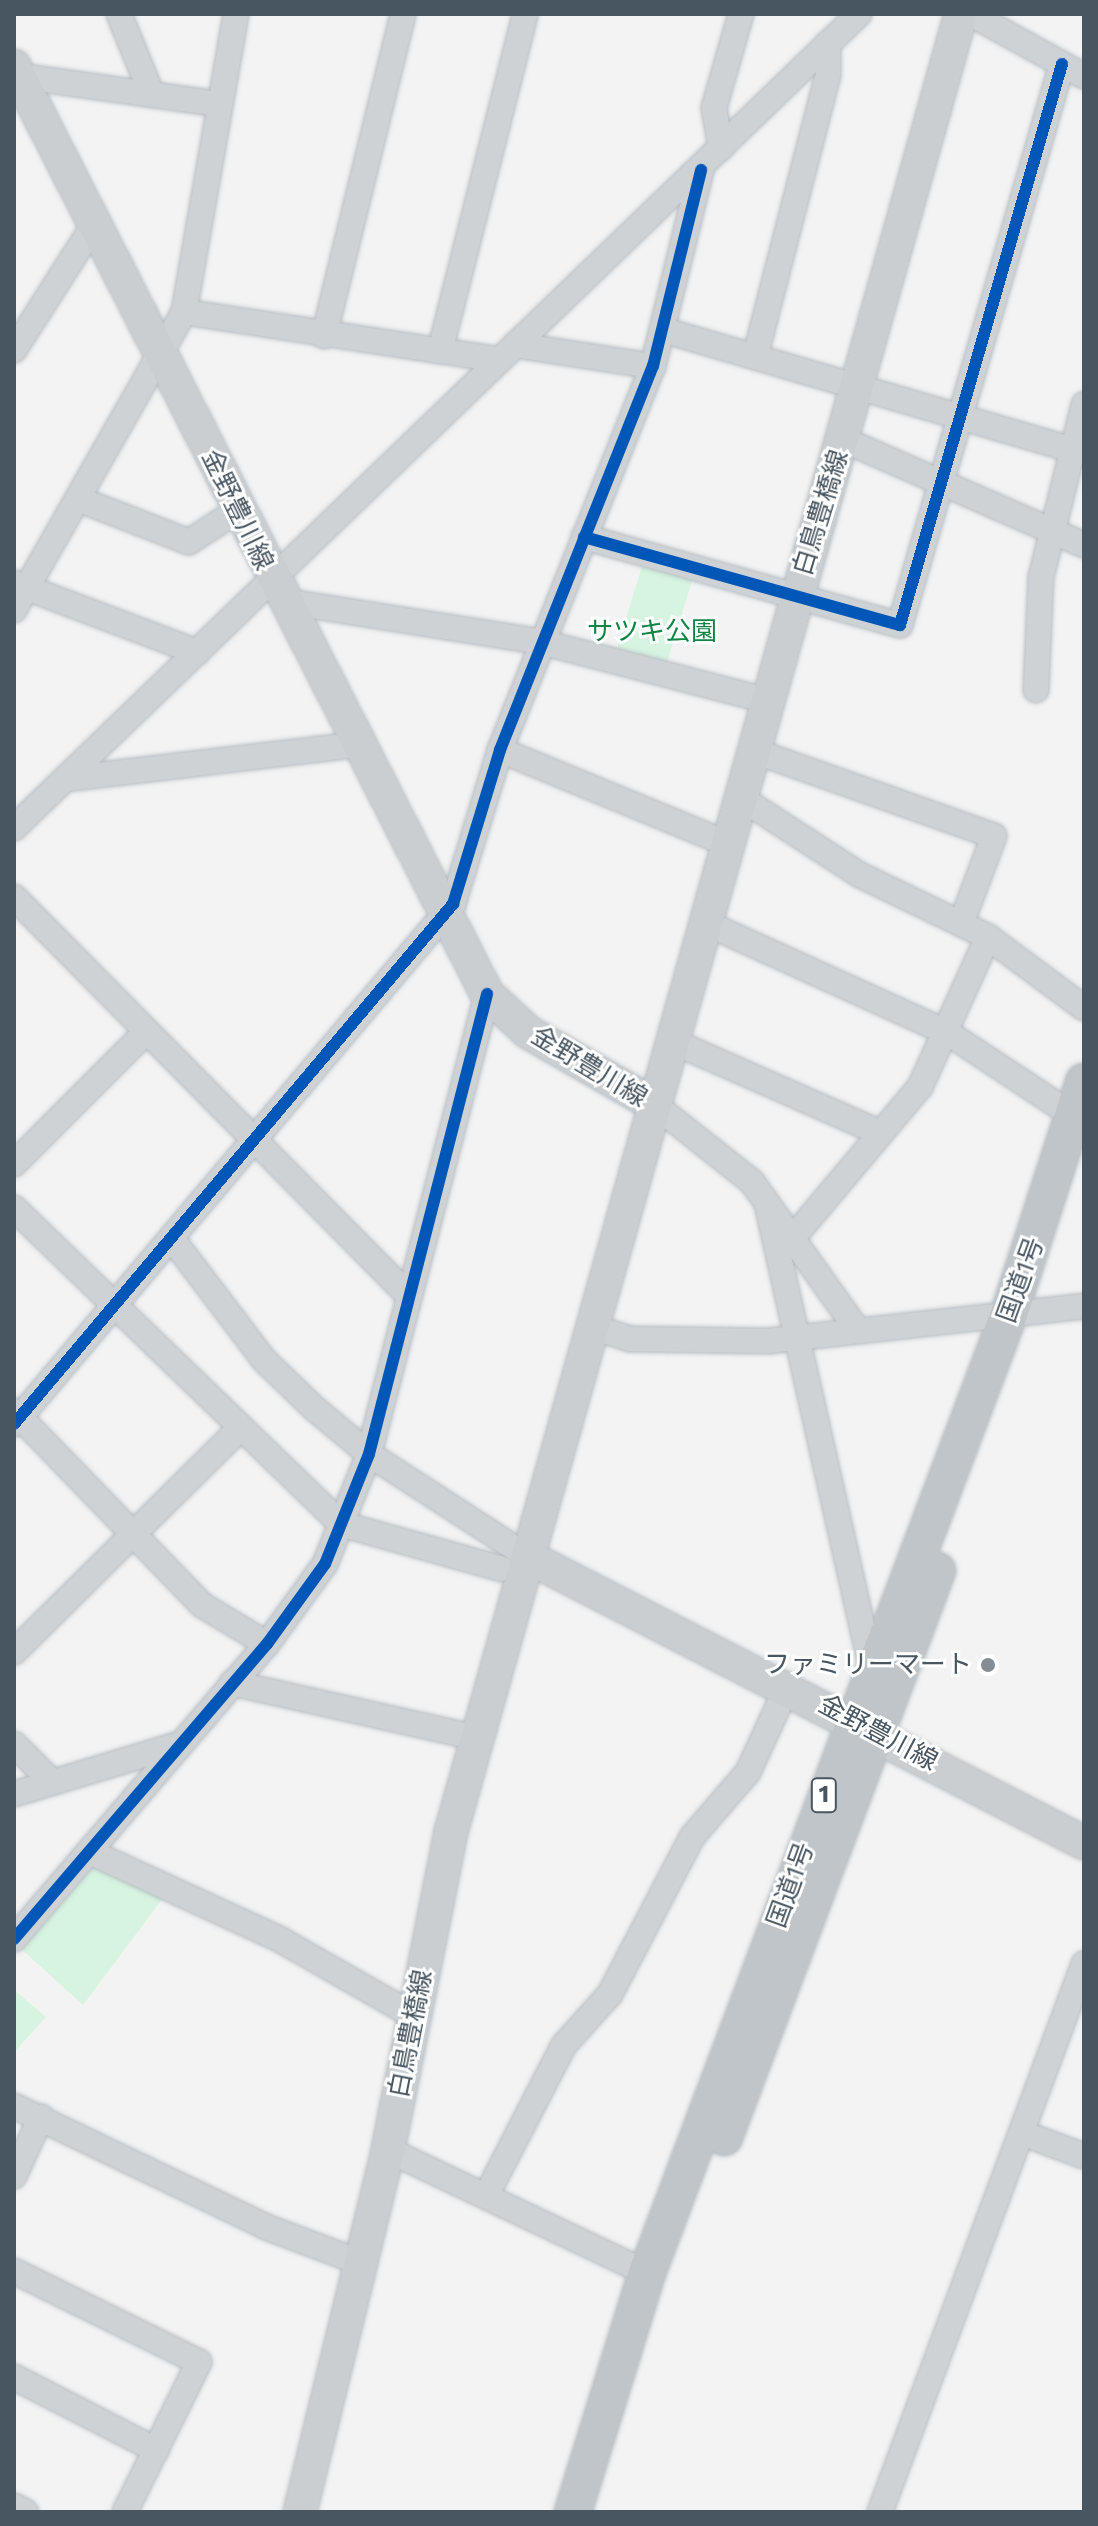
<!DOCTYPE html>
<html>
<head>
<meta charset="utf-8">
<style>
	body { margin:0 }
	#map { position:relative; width:1098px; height:2526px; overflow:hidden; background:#f3f3f3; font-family:"Work Sans","Noto Sans JP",sans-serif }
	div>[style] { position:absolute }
	.green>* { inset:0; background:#d6f4e0; transform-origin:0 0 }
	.roads { filter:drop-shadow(0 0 2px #b6bdc3) drop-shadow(0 0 2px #b6bdc3) }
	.minor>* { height:24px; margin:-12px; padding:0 12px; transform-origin:12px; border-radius:12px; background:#ced2d4 }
	.major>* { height:32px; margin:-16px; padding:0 16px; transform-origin:16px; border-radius:16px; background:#caced1 }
	.highway>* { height:36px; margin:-18px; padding:0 18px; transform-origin:18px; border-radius:18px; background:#bfc5c9 }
	.cycleway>* { height:12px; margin:-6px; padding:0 6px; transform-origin:6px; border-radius:6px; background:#0057b8 }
	.dots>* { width:22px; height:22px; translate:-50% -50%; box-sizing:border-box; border:4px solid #fff; border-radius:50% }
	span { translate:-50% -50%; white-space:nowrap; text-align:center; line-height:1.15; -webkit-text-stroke:6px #fff; paint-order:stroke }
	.shield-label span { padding:2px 6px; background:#fff; border:2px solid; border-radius:6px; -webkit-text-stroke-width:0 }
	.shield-label { font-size:24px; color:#485661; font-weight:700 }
	.street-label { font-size:26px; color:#485661 }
	.park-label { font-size:26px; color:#108544 }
	.poi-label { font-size:26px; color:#485661 }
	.right { translate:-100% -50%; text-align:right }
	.frame { position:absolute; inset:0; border:16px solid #485661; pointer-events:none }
</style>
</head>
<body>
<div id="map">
	<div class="green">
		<i style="left:644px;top:560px;width:52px;height:101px;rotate:17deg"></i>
		<i style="clip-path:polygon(90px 1863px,166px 1894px,83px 2005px,18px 1946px)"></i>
		<i style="clip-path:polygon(14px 1990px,46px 2017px,16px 2050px,14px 2049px)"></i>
	</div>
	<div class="roads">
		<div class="minor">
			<i style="left:119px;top:14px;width:87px;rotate:67.8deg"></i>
			<i style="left:971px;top:14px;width:129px;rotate:28.8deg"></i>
			<i style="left:19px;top:76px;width:201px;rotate:8deg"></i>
			<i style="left:721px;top:148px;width:41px;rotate:-99.9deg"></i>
			<i style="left:714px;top:108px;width:98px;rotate:-74deg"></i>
			<i style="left:184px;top:312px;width:316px;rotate:8.6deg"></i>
			<i style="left:663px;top:330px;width:439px;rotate:16.3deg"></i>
			<i style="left:324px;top:336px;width:332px;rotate:-76.2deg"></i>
			<i style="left:515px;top:345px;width:140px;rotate:8.7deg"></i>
			<i style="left:14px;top:350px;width:145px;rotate:-57.4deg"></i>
			<i style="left:440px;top:351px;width:348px;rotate:-75.8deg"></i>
			<i style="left:755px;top:357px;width:291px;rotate:-75.5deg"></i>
			<i style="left:828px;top:75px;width:32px;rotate:-90deg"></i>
			<i style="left:844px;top:440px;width:262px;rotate:23.6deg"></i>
			<i style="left:78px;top:499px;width:119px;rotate:21.2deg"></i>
			<i style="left:189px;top:542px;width:59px;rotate:-33.1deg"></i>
			<i style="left:584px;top:537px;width:328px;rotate:15.6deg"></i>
			<i style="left:900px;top:625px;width:584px;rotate:-73.89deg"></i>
			<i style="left:14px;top:583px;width:196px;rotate:20.7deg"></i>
			<i style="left:283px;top:601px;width:261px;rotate:9deg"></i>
			<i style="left:541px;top:642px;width:236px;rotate:14.5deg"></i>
			<i style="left:14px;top:610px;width:343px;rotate:-60.3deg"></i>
			<i style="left:184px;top:312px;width:303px;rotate:-80.1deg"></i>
			<i style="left:1036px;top:690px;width:113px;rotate:-87.5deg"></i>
			<i style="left:1041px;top:577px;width:178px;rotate:-76deg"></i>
			<i style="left:500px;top:750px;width:249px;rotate:22.4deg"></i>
			<i style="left:757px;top:752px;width:251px;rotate:19.5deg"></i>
			<i style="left:994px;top:836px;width:94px;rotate:110.6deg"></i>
			<i style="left:65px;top:779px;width:292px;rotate:-6.7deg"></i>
			<i style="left:744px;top:800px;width:138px;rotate:32.9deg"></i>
			<i style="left:860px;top:875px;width:142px;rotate:25.8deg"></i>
			<i style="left:988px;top:937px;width:119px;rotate:36.5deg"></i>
			<i style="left:14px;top:828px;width:1173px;rotate:-43.93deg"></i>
			<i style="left:14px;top:897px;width:559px;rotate:45.29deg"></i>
			<i style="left:708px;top:924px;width:264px;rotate:24.4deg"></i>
			<i style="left:948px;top:1033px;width:151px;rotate:33.4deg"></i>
			<i style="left:674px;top:1042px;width:225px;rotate:23.8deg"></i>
			<i style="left:655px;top:1105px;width:124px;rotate:38.4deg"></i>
			<i style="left:752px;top:1182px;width:181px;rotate:54.5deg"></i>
			<i style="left:14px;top:1164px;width:187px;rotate:-45deg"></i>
			<i style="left:767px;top:1204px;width:479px;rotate:77.3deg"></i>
			<i style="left:14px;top:1208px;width:455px;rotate:44deg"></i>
			<i style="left:341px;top:1524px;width:167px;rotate:15.6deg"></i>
			<i style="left:173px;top:1240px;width:151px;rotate:52.8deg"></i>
			<i style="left:264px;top:1360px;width:71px;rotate:43.9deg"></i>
			<i style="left:315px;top:1409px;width:70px;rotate:39.8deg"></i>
			<i style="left:369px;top:1454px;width:192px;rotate:32.9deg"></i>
			<i style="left:791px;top:1240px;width:200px;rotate:-49.9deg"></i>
			<i style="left:920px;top:1087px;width:165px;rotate:-65.6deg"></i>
			<i style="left:596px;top:1328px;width:36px;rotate:18deg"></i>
			<i style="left:630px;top:1339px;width:138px;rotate:0.8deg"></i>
			<i style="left:768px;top:1341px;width:318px;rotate:-6.3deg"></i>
			<i style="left:14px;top:1411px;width:270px;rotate:45.9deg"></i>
			<i style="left:202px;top:1605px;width:76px;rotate:31deg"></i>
			<i style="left:14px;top:1424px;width:681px;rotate:-49.83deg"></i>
			<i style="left:453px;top:904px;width:161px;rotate:-73deg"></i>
			<i style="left:500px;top:750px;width:413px;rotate:-68.3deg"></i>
			<i style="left:653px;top:366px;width:202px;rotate:-76.2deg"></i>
			<i style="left:14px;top:1652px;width:318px;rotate:-44.7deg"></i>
			<i style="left:232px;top:1683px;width:252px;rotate:12.6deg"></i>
			<i style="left:14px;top:1744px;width:52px;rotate:45deg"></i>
			<i style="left:14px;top:1794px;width:169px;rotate:-16.8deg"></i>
			<i style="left:90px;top:1852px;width:210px;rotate:24.7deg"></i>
			<i style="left:281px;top:1940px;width:153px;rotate:29.7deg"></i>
			<i style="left:14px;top:1939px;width:389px;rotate:-49.4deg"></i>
			<i style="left:267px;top:1644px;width:99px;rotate:-54.1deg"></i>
			<i style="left:325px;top:1564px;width:118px;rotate:-68.2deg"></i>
			<i style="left:369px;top:1454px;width:475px;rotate:-75.6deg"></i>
			<i style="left:14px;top:2106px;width:280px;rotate:25.6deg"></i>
			<i style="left:266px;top:2227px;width:103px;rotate:20.6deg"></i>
			<i style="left:1022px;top:2133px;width:66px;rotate:20.4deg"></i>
			<i style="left:388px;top:2150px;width:287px;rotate:25.4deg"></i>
			<i style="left:14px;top:2176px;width:65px;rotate:-65.4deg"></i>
			<i style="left:488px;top:2192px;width:165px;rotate:-62.7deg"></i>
			<i style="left:564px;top:2045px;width:69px;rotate:-48deg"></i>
			<i style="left:610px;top:1994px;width:177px;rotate:-62.4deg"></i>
			<i style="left:692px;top:1837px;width:86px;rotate:-49.3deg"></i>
			<i style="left:748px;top:1772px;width:96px;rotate:-65.3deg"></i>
			<i style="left:14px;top:2271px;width:206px;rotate:26.2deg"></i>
			<i style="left:199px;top:2362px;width:167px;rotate:116.3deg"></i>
			<i style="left:14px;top:2377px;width:160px;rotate:27.2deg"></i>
			<i style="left:14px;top:2506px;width:13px;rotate:27deg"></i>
			<i style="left:880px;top:2512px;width:585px;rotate:-69.58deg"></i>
		</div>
		<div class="major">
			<i style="left:14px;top:66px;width:1042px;rotate:62.99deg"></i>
			<i style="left:487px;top:994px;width:56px;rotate:42.8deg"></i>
			<i style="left:528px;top:1032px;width:146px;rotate:29.9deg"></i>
			<i style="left:530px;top:1558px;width:623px;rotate:27.22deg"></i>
			<i style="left:300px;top:2512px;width:373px;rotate:-76.3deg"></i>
			<i style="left:388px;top:2150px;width:324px;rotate:-78.8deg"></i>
			<i style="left:451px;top:1832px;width:1888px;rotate:-74.33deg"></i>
		</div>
		<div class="highway">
			<i style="left:724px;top:2137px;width:605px;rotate:-69.38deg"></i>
			<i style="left:573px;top:2512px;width:250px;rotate:-72.8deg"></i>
			<i style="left:647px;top:2273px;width:1025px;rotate:-69.32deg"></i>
			<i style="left:1009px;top:1314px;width:244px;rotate:-72.1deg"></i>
		</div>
	</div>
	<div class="cycleway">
		<i style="left:584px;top:537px;width:328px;rotate:15.6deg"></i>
		<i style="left:900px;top:625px;width:584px;rotate:-73.89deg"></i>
		<i style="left:14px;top:1424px;width:681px;rotate:-49.83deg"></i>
		<i style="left:453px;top:904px;width:161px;rotate:-73deg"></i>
		<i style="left:500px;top:750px;width:413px;rotate:-68.3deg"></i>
		<i style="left:653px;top:366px;width:202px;rotate:-76.2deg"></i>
		<i style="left:14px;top:1939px;width:389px;rotate:-49.4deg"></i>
		<i style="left:267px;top:1644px;width:99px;rotate:-54.1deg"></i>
		<i style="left:325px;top:1564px;width:118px;rotate:-68.2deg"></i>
		<i style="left:369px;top:1454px;width:475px;rotate:-75.6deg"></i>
	</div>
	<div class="dots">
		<i style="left:988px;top:1665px;background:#848d94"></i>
	</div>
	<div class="shield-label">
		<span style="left:824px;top:1795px">1</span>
	</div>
	<div class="street-label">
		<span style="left:237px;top:510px;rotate:64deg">金野豊川線</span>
		<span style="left:821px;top:513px;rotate:-73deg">白鳥豊橋線</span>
		<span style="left:589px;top:1067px;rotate:31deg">金野豊川線</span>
		<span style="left:1021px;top:1280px;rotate:-70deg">国道1号</span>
		<span style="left:878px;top:1733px;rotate:28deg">金野豊川線</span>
		<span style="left:791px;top:1885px;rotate:-70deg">国道1号</span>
		<span style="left:411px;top:2034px;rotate:-79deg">白鳥豊橋線</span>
	</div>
	<div class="park-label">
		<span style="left:652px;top:632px">サツキ公園</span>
	</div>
	<div class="poi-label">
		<span class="right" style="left:972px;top:1665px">ファミリーマート</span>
	</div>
	<div class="frame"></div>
</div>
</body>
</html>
